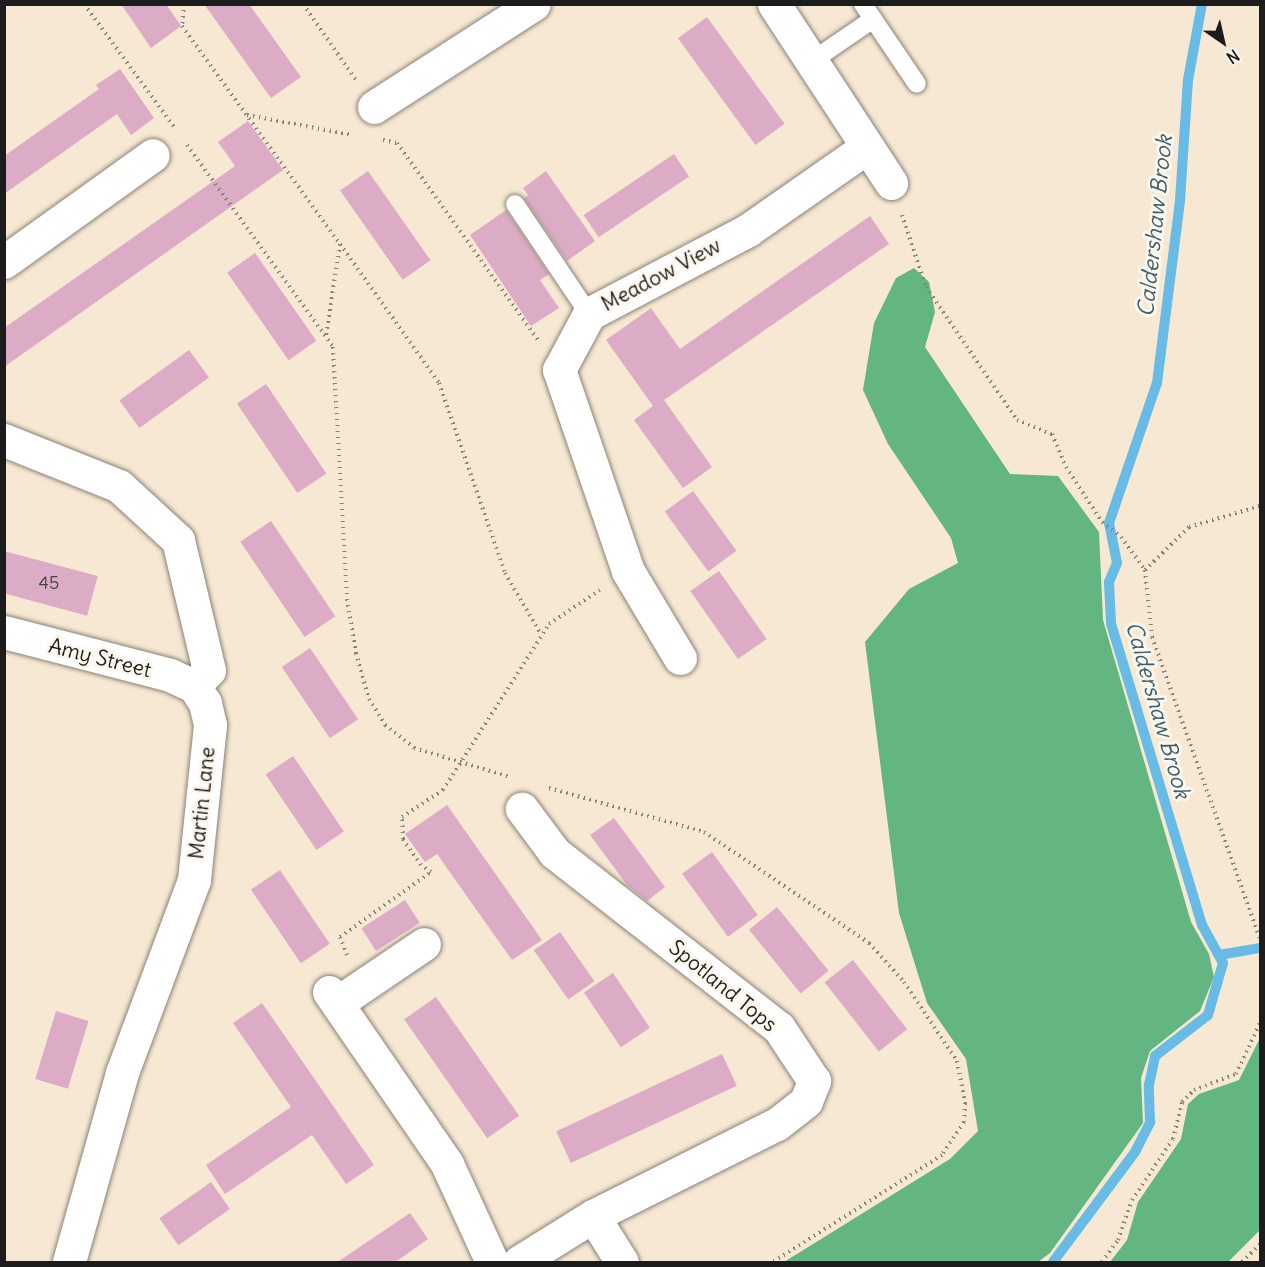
<!DOCTYPE html>
<html>
<head>
<meta charset="utf-8">
<style>
	body { margin:0 }
	#map { position:relative; width:1265px; height:1267px; overflow:hidden; background:#f7e8d3; font-family:Delius,sans-serif }
	div>[style] { position:absolute }
	.forest>* { inset:0; background:#63b581 }
	.stream>* { height:10px; margin:-5px; padding:0 5px; transform-origin:5px; border-radius:5px; background:#67bbe4 }
	.building>* { inset:0; background:#dcacc7; transform-origin:0 0 }
	.path>* { height:4px; margin-top:-2px; transform-origin:0; background:repeating-linear-gradient(90deg,#8a8278 0 1.5px,transparent 0 6px) }
	.roads { filter:drop-shadow(0 0 2px #8a8278) drop-shadow(0 0 2px #8a8278) }
	.service>* { height:18px; margin:-9px; padding:0 9px; transform-origin:9px; border-radius:9px; background:#fff }
	.minor>* { height:33px; margin:-16.5px; padding:0 16.5px; transform-origin:16.5px; border-radius:16.5px; background:#fff }
	span { translate:-50% -50%; white-space:nowrap; text-align:center; line-height:1.15; -webkit-text-stroke:6px #fbf7ec; paint-order:stroke }
	.number-label { font-size:18px; color:#4c4047 }
	.number-label span { -webkit-text-stroke-width:0 }
	.street-label { font-size:21px; color:#1c1c1c }
	.water-label { font-size:22px; color:#3a5c6c; font-style:italic }
	.frame { position:absolute; inset:0; border:6px solid #1c1c1c; pointer-events:none }
	.north { position:absolute; left:1193px; top:12px; width:60px; height:60px; -webkit-text-stroke:4px #fbf7ec; paint-order:stroke; rotate:146deg; font-size:16px; font-weight:700; line-height:24px; text-align:center; color:#1c1c1c }
	.north::after { content:''; display:block; margin:auto; width:21px; height:27px; background:#1c1c1c; clip-path:polygon(50% 0,100% 100%,50% 72%,0 100%) }
</style>
</head>
<body>
<div id="map">
	<div class="forest">
		<i style="clip-path:polygon(914px 268px,929px 282px,935px 312px,925px 347px,1010px 474px,1058px 476px,1099px 532px,1103px 620px,1191px 922px,1209px 954px,1214px 977px,1200px 1011px,1150px 1051px,1141px 1078px,1143px 1123px,1050px 1253px,1038px 1262px,784px 1262px,950px 1159px,978px 1131px,966px 1059px,927px 1003px,899px 913px,865px 642px,909px 589px,958px 563px,951px 538px,888px 444px,863px 390px,874px 323px,896px 278px)"></i>
		<i style="clip-path:polygon(1260px 1038px,1260px 1230px,1228px 1262px,1110px 1262px,1127px 1240px,1138px 1202px,1181px 1139px,1188px 1104px,1199px 1094px,1239px 1080px)"></i>
	</div>
	<div class="stream">
		<i style="left:1219px;top:955px;width:42px;rotate:-9.7deg"></i>
		<i style="left:1053px;top:1262px;width:137px;rotate:-53.3deg"></i>
		<i style="left:1135px;top:1152px;width:34px;rotate:-63deg"></i>
		<i style="left:1150px;top:1122px;width:37px;rotate:-92deg"></i>
		<i style="left:1149px;top:1085px;width:30px;rotate:-78deg"></i>
		<i style="left:1155px;top:1056px;width:67px;rotate:-37.7deg"></i>
		<i style="left:1208px;top:1015px;width:54px;rotate:-73.9deg"></i>
		<i style="left:1223px;top:963px;width:43px;rotate:-118.9deg"></i>
		<i style="left:1202px;top:925px;width:315px;rotate:-106.8deg"></i>
		<i style="left:1111px;top:623px;width:41px;rotate:-92.8deg"></i>
		<i style="left:1109px;top:582px;width:21px;rotate:-67deg"></i>
		<i style="left:1117px;top:563px;width:41px;rotate:-101.3deg"></i>
		<i style="left:1109px;top:523px;width:148px;rotate:-71.1deg"></i>
		<i style="left:1157px;top:383px;width:184px;rotate:-82.8deg"></i>
		<i style="left:1180px;top:200px;width:120px;rotate:-86.2deg"></i>
		<i style="left:1188px;top:80px;width:77px;rotate:-79.6deg"></i>
	</div>
	<div class="building">
		<i style="clip-path:polygon(121px 4px,166px 4px,181px 26px,151px 48px)"></i>
		<i style="clip-path:polygon(204px 4px,249px 4px,301px 77px,271px 98px)"></i>
		<i style="left:707px;top:17px;width:132px;height:36px;rotate:54deg"></i>
		<i style="clip-path:polygon(120px 69px,154px 118px,131px 135px,117px 114px,4px 194px,4px 156px,99px 89px,96px 85px)"></i>
		<i style="clip-path:polygon(248px 121px,283px 170px,4px 367px,4px 328px,235px 166px,218px 142px)"></i>
		<i style="left:674px;top:154px;width:27px;height:109px;rotate:56deg"></i>
		<i style="left:368px;top:171px;width:109px;height:34px;rotate:55deg"></i>
		<i style="clip-path:polygon(546px 171px,595px 241px,567px 261px,524px 198px,528px 195px,523px 188px)"></i>
		<i style="clip-path:polygon(506px 210px,549px 274px,540px 280px,559px 308px,531px 326px,470px 235px)"></i>
		<i style="clip-path:polygon(870px 216px,889px 244px,664px 400px,712px 467px,683px 488px,634px 420px,653px 406px,606px 340px,651px 308px,680px 349px)"></i>
		<i style="left:255px;top:253px;width:107px;height:34px;rotate:55deg"></i>
		<i style="left:189px;top:350px;width:34px;height:86px;rotate:54deg"></i>
		<i style="left:266px;top:384px;width:108px;height:35px;rotate:56deg"></i>
		<i style="left:693px;top:491px;width:74px;height:35px;rotate:54deg"></i>
		<i style="left:271px;top:521px;width:115px;height:37px;rotate:56deg"></i>
		<i style="left:4px;top:551px;width:97px;height:41px;rotate:15deg"></i>
		<i style="left:719px;top:571px;width:83px;height:35px;rotate:55deg"></i>
		<i style="left:310px;top:648px;width:86px;height:34px;rotate:56deg"></i>
		<i style="left:293px;top:756px;width:91px;height:33px;rotate:56deg"></i>
		<i style="clip-path:polygon(447px 805px,542px 940px,512px 960px,437px 854px,425px 862px,405px 834px)"></i>
		<i style="clip-path:polygon(614px 818px,665px 887px,647px 901px,627px 885px,590px 835px)"></i>
		<i style="left:712px;top:852px;width:78px;height:37px;rotate:54deg"></i>
		<i style="left:280px;top:870px;width:89px;height:35px;rotate:56deg"></i>
		<i style="left:405px;top:900px;width:27px;height:52px;rotate:57deg"></i>
		<i style="left:777px;top:907px;width:82px;height:36px;rotate:51deg"></i>
		<i style="left:560px;top:932px;width:60px;height:32px;rotate:55deg"></i>
		<i style="left:853px;top:960px;width:88px;height:36px;rotate:52deg"></i>
		<i style="left:613px;top:973px;width:66px;height:35px;rotate:56deg"></i>
		<i style="left:436px;top:997px;width:145px;height:39px;rotate:55deg"></i>
		<i style="clip-path:polygon(262px 1003px,374px 1165px,346px 1184px,312px 1135px,225px 1194px,206px 1165px,291px 1107px,233px 1023px)"></i>
		<i style="left:56px;top:1011px;width:34px;height:71px;rotate:17deg"></i>
		<i style="left:722px;top:1054px;width:35px;height:183px;rotate:65deg"></i>
		<i style="left:211px;top:1182px;width:33px;height:63px;rotate:55deg"></i>
		<i style="clip-path:polygon(410px 1213px,428px 1239px,394px 1263px,336px 1263px)"></i>
	</div>
	<div class="path">
		<i style="left:84px;top:4px;width:152px;rotate:53.8deg"></i>
		<i style="left:184px;top:4px;width:22px;rotate:95deg"></i>
		<i style="left:182px;top:26px;width:269px;rotate:54.1deg"></i>
		<i style="left:340px;top:244px;width:92px;rotate:98.7deg"></i>
		<i style="left:303px;top:4px;width:93px;rotate:55.1deg"></i>
		<i style="left:247px;top:115px;width:107px;rotate:10.8deg"></i>
		<i style="left:383px;top:140px;width:14px;rotate:12deg"></i>
		<i style="left:397px;top:143px;width:242px;rotate:54.4deg"></i>
		<i style="left:187px;top:145px;width:249px;rotate:54.1deg"></i>
		<i style="left:333px;top:347px;width:252px;rotate:86.8deg"></i>
		<i style="left:347px;top:599px;width:55px;rotate:80.5deg"></i>
		<i style="left:356px;top:653px;width:48px;rotate:74.2deg"></i>
		<i style="left:369px;top:699px;width:31px;rotate:58deg"></i>
		<i style="left:385px;top:725px;width:37px;rotate:38deg"></i>
		<i style="left:414px;top:748px;width:100px;rotate:16.8deg"></i>
		<i style="left:902px;top:215px;width:76px;rotate:71.6deg"></i>
		<i style="left:926px;top:287px;width:161px;rotate:55.6deg"></i>
		<i style="left:1017px;top:420px;width:38px;rotate:22deg"></i>
		<i style="left:1052px;top:434px;width:36px;rotate:67deg"></i>
		<i style="left:1066px;top:467px;width:66px;rotate:56.8deg"></i>
		<i style="left:1102px;top:522px;width:24px;rotate:38deg"></i>
		<i style="left:1121px;top:537px;width:41px;rotate:54deg"></i>
		<i style="left:1145px;top:570px;width:67px;rotate:84deg"></i>
		<i style="left:1152px;top:637px;width:321px;rotate:70.3deg"></i>
		<i style="left:340px;top:244px;width:171px;rotate:54.5deg"></i>
		<i style="left:439px;top:383px;width:201px;rotate:70.8deg"></i>
		<i style="left:505px;top:573px;width:71px;rotate:59.5deg"></i>
		<i style="left:1145px;top:570px;width:62px;rotate:-44.3deg"></i>
		<i style="left:1189px;top:527px;width:74px;rotate:-16.5deg"></i>
		<i style="left:549px;top:788px;width:161px;rotate:15.8deg"></i>
		<i style="left:704px;top:832px;width:199px;rotate:33.9deg"></i>
		<i style="left:869px;top:943px;width:52px;rotate:48.1deg"></i>
		<i style="left:904px;top:982px;width:95px;rotate:56.1deg"></i>
		<i style="left:957px;top:1061px;width:43px;rotate:79.2deg"></i>
		<i style="left:965px;top:1103px;width:19px;rotate:93deg"></i>
		<i style="left:964px;top:1122px;width:40px;rotate:124deg"></i>
		<i style="left:942px;top:1155px;width:200px;rotate:147.7deg"></i>
		<i style="left:347px;top:955px;width:19px;rotate:-111deg"></i>
		<i style="left:340px;top:937px;width:112px;rotate:-35.5deg"></i>
		<i style="left:431px;top:872px;width:12px;rotate:-145deg"></i>
		<i style="left:421px;top:865px;width:32px;rotate:-125deg"></i>
		<i style="left:403px;top:839px;width:22px;rotate:-93deg"></i>
		<i style="left:402px;top:817px;width:49px;rotate:-33.4deg"></i>
		<i style="left:443px;top:790px;width:197px;rotate:-57.4deg"></i>
		<i style="left:549px;top:624px;width:61px;rotate:-33.7deg"></i>
		<i style="left:1102px;top:1262px;width:27px;rotate:-54deg"></i>
		<i style="left:1118px;top:1240px;width:42px;rotate:-70.7deg"></i>
		<i style="left:1132px;top:1200px;width:73px;rotate:-56.1deg"></i>
		<i style="left:1173px;top:1139px;width:38px;rotate:-76deg"></i>
		<i style="left:1182px;top:1102px;width:17px;rotate:-45deg"></i>
		<i style="left:1194px;top:1090px;width:45px;rotate:-20.9deg"></i>
		<i style="left:1236px;top:1074px;width:56px;rotate:-64.8deg"></i>
		<i style="left:1242px;top:1262px;width:25px;rotate:-45deg"></i>
	</div>
	<div class="roads">
		<div class="service">
			<i style="left:873px;top:19px;width:78px;rotate:55.9deg"></i>
			<i style="left:812px;top:61px;width:74px;rotate:-34.5deg"></i>
			<i style="left:873px;top:19px;width:18px;rotate:-124deg"></i>
			<i style="left:515px;top:204px;width:133px;rotate:56.1deg"></i>
		</div>
		<div class="minor">
			<i style="left:774px;top:4px;width:214px;rotate:56.8deg"></i>
			<i style="left:374px;top:107px;width:190px;rotate:-32.8deg"></i>
			<i style="left:4px;top:262px;width:183px;rotate:-35.7deg"></i>
			<i style="left:4px;top:440px;width:124px;rotate:21.8deg"></i>
			<i style="left:119px;top:486px;width:80px;rotate:42.5deg"></i>
			<i style="left:178px;top:540px;width:134px;rotate:76.6deg"></i>
			<i style="left:209px;top:670px;width:22px;rotate:133deg"></i>
			<i style="left:194px;top:686px;width:20px;rotate:57deg"></i>
			<i style="left:205px;top:703px;width:23px;rotate:77deg"></i>
			<i style="left:210px;top:725px;width:156px;rotate:95.9deg"></i>
			<i style="left:194px;top:880px;width:206px;rotate:110.5deg"></i>
			<i style="left:122px;top:1073px;width:196px;rotate:105.7deg"></i>
			<i style="left:4px;top:632px;width:171px;rotate:14.5deg"></i>
			<i style="left:170px;top:675px;width:26px;rotate:25deg"></i>
			<i style="left:680px;top:658px;width:101px;rotate:-120.9deg"></i>
			<i style="left:628px;top:571px;width:213px;rotate:-108.9deg"></i>
			<i style="left:559px;top:370px;width:64px;rotate:-61.8deg"></i>
			<i style="left:589px;top:314px;width:180px;rotate:-27.8deg"></i>
			<i style="left:748px;top:230px;width:145px;rotate:-34.9deg"></i>
			<i style="left:329px;top:992px;width:209px;rotate:55.5deg"></i>
			<i style="left:447px;top:1164px;width:108px;rotate:65.3deg"></i>
			<i style="left:337px;top:1003px;width:105px;rotate:-34.1deg"></i>
			<i style="left:593px;top:1216px;width:54px;rotate:57.8deg"></i>
			<i style="left:519px;top:1262px;width:87px;rotate:-31.9deg"></i>
			<i style="left:593px;top:1216px;width:206px;rotate:-26.6deg"></i>
			<i style="left:777px;top:1124px;width:37px;rotate:-38deg"></i>
			<i style="left:806px;top:1101px;width:22px;rotate:-68deg"></i>
			<i style="left:814px;top:1081px;width:64px;rotate:-123.4deg"></i>
			<i style="left:779px;top:1028px;width:286px;rotate:-142deg"></i>
			<i style="left:554px;top:852px;width:54px;rotate:-126.7deg"></i>
		</div>
	</div>
	<div class="number-label">
		<span style="left:49px;top:583px">45</span>
	</div>
	<div class="street-label">
		<span style="left:661px;top:275px;rotate:-28deg">Meadow View</span>
		<span style="left:100px;top:658px;rotate:14deg">Amy Street</span>
		<span style="left:202px;top:803px;rotate:-84deg">Martin Lane</span>
		<span style="left:723px;top:986px;rotate:39deg">Spotland Tops</span>
	</div>
	<div class="water-label">
		<span style="left:1155px;top:226px;rotate:-84deg">Caldershaw Brook</span>
		<span style="left:1158px;top:710px;rotate:74deg">Caldershaw Brook</span>
	</div>
	<div class="frame"></div>
	<div class="north">N</div>
</div>
</body>
</html>
